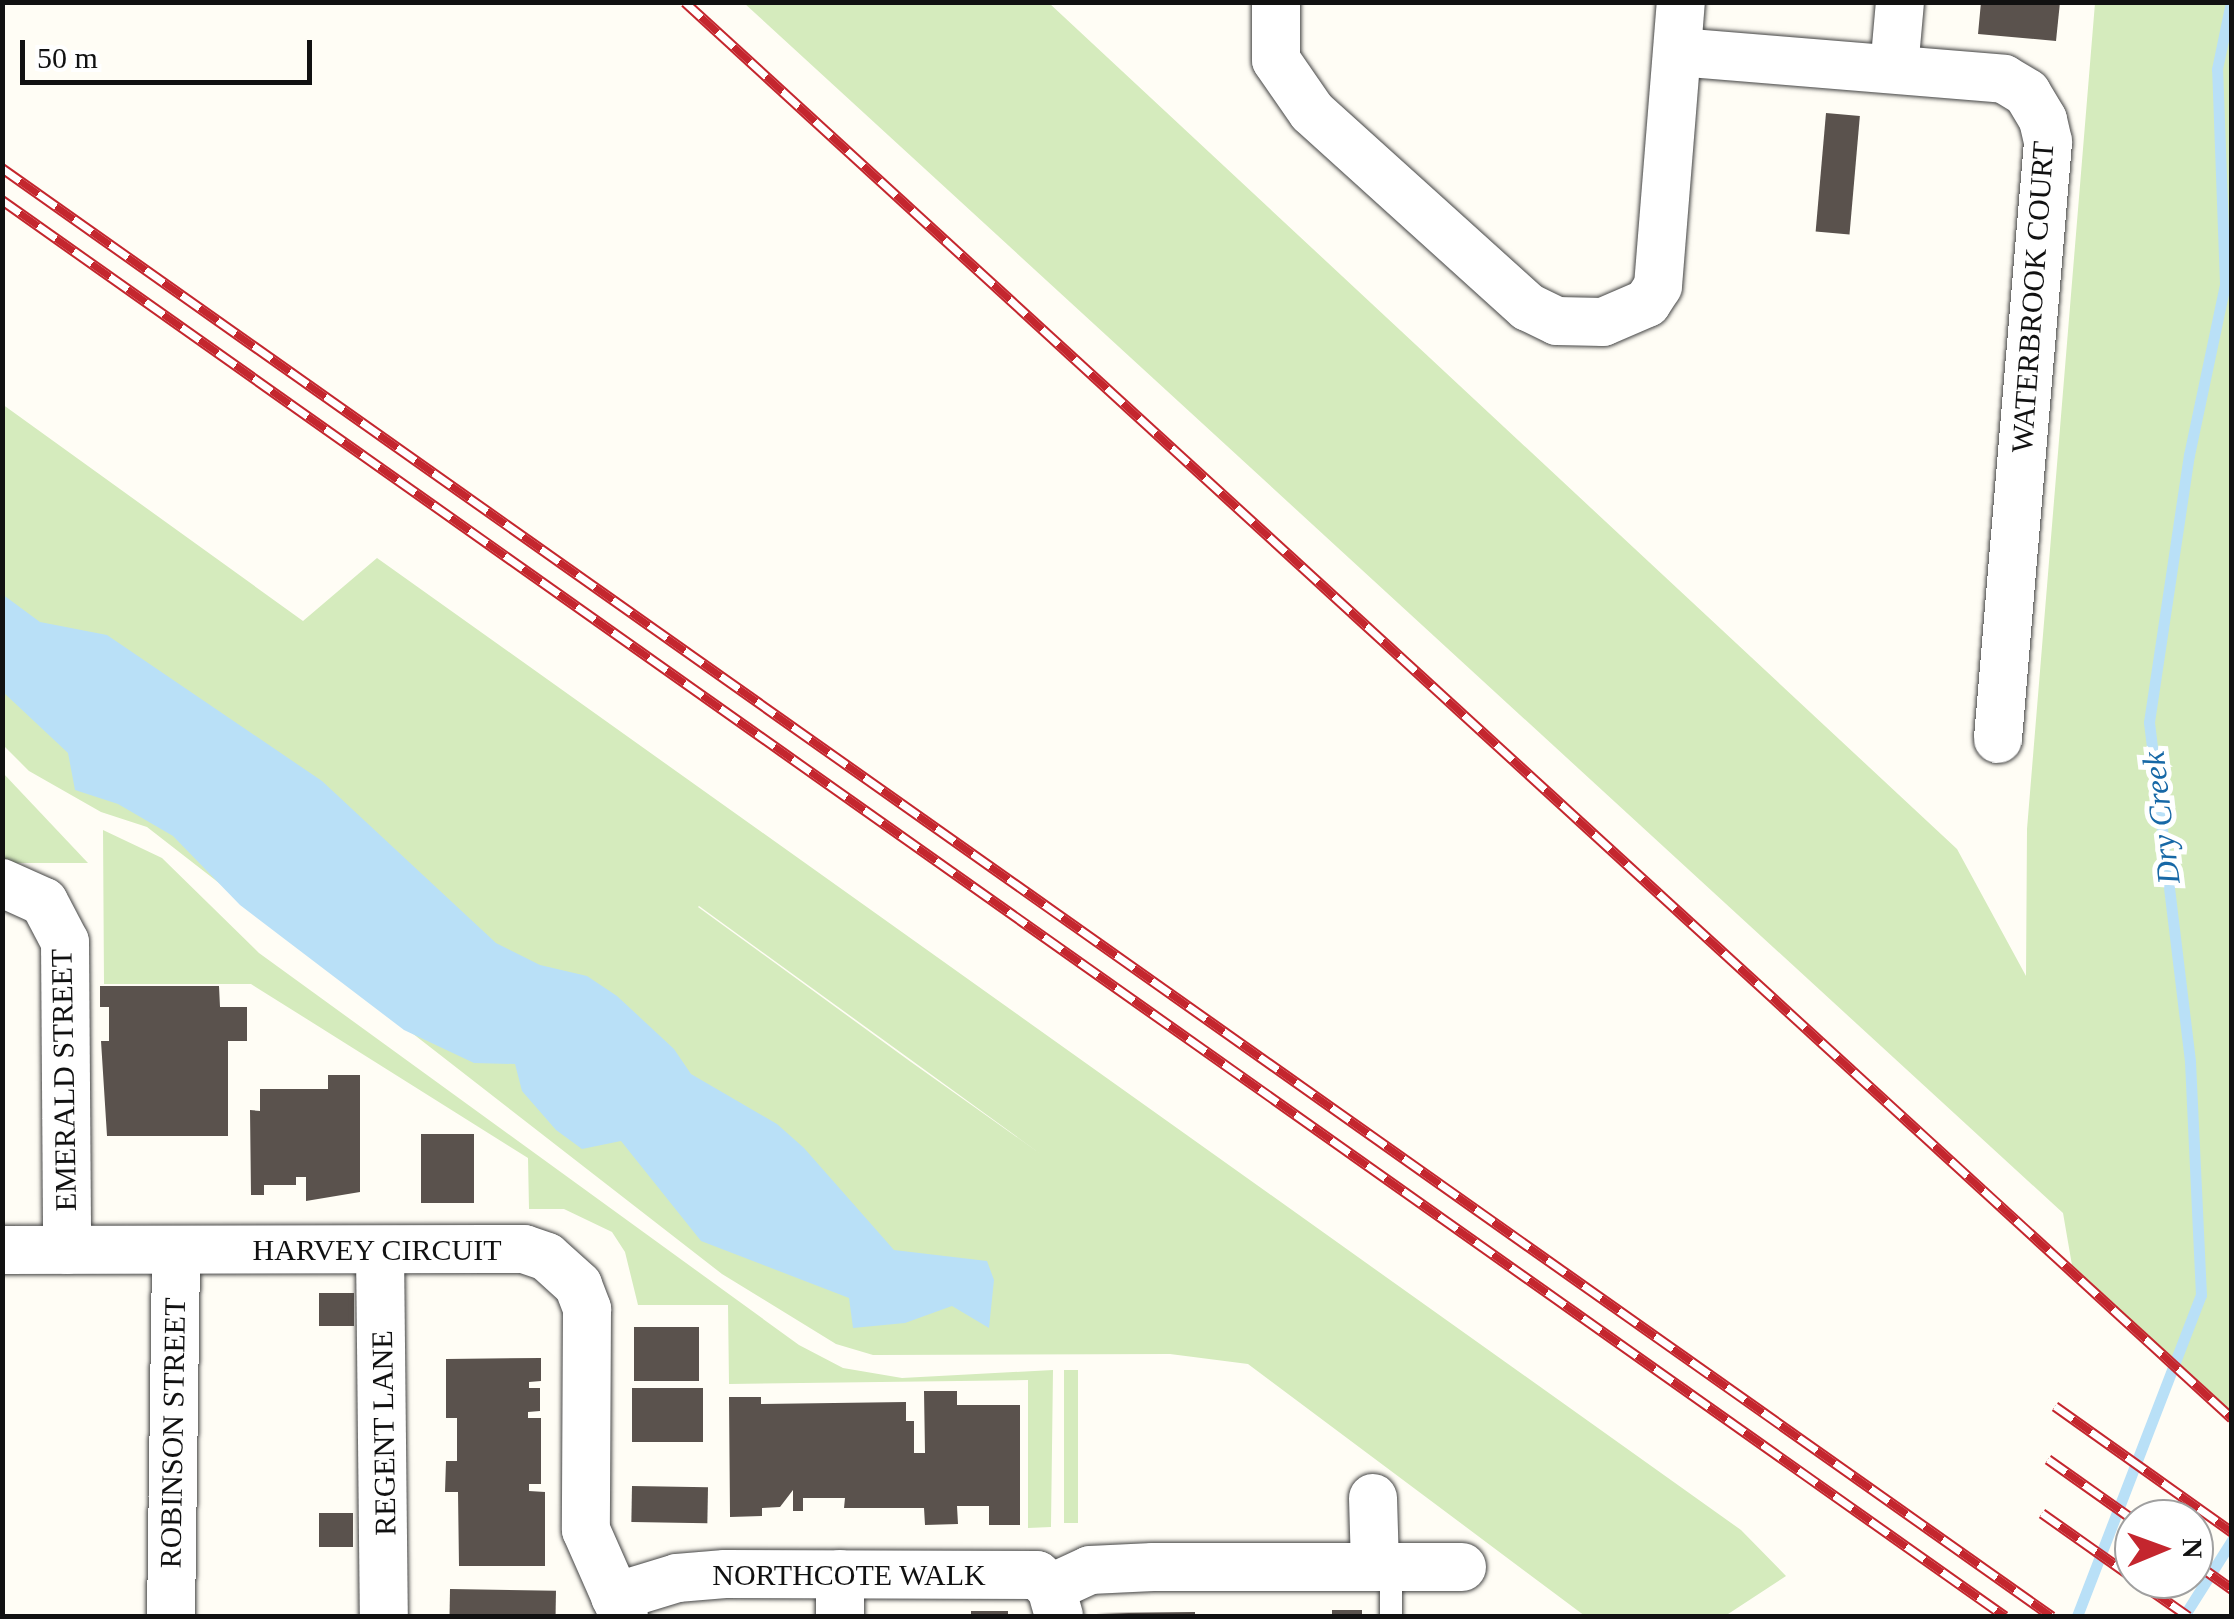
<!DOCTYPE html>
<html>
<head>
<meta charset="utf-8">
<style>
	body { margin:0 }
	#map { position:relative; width:2234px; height:1619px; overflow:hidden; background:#fffdf5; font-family:"Times New Roman",serif }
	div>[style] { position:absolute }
	.green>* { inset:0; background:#d5ebbd; transform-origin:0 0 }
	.water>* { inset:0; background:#b9e0f7 }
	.stream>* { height:11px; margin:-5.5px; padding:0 5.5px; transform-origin:5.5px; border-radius:5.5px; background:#b9e0f7 }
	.building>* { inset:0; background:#5a524d; transform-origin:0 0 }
	.roads { filter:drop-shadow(0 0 2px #444) drop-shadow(0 0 2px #444) }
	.service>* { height:22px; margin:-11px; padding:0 11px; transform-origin:11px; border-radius:11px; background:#fff }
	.minor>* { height:48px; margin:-24px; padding:0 24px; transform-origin:24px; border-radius:24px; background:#fff }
	.rail>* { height:11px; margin-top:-5.5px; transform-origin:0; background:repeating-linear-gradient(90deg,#fff 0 22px,#c4262e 0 44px); box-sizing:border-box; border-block:2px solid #c4262e }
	span { translate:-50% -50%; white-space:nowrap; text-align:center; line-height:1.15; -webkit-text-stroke:10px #fff; paint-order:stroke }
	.street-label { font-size:30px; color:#111 }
	.water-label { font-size:32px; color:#1768a6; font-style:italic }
	.frame { position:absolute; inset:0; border:5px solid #111; pointer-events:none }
	.north { position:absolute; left:2114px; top:1499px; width:100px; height:100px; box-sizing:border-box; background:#fff; border:2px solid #a0a0a0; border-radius:50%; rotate:89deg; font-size:28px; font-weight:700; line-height:40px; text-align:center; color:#111 }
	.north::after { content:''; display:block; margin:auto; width:35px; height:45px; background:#c4262e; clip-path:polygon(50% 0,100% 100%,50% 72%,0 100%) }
	.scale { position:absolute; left:20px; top:40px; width:292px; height:45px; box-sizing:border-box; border:5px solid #111; border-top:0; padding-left:12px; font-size:30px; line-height:35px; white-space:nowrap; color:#111; -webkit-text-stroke:8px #fff; paint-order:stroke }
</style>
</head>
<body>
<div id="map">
	<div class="green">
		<i style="clip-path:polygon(744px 3px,1049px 3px,1957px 849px,2026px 976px,2027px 829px,2095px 3px,2231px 3px,2231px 1418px,2073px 1271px,2063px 1213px)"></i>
		<i style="clip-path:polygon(evenodd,2px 404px,303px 621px,377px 558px,1741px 1530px,1786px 1576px,1725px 1616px,1585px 1616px,1248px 1364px,1170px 1354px,873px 1355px,836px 1344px,722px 1274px,147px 827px,101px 812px,29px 771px,3px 745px,2px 404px,698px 907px,699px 906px,1042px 1155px,911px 1062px,698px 907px)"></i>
		<i style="clip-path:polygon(2px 772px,3px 773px,88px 863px,3px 863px)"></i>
		<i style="clip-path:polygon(103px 830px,162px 858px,259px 953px,799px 1345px,843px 1368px,902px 1378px,1053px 1370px,1051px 1527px,1028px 1528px,1028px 1380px,729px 1384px,728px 1305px,638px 1305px,625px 1252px,612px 1232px,564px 1209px,529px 1209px,528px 1158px,251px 984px,104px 984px)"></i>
		<i style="left:1064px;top:1370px;width:14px;height:153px"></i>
	</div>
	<div class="water">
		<i style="clip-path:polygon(2px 594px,40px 622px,107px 635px,322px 781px,496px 943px,540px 965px,587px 976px,617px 996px,674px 1049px,691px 1074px,777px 1124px,804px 1148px,894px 1250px,987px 1261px,994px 1280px,989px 1328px,952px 1306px,905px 1323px,853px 1328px,849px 1298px,701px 1241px,621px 1141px,582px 1149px,556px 1130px,522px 1091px,515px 1064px,474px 1063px,404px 1030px,240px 905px,173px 836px,118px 804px,75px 790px,68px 753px,3px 692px)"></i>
	</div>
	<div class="stream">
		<i style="left:2077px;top:1616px;width:344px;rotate:-68.9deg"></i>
		<i style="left:2201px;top:1295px;width:234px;rotate:-92.7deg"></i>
		<i style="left:2190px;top:1061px;width:341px;rotate:-96.9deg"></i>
		<i style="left:2149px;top:722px;width:270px;rotate:-81.5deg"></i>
		<i style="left:2189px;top:455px;width:175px;rotate:-78.1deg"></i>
		<i style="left:2225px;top:284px;width:215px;rotate:-92.1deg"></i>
		<i style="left:2217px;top:69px;width:68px;rotate:-78.2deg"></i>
		<i style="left:2184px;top:1616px;width:90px;rotate:-57.7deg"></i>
	</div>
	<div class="building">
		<i style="clip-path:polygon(1981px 2px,2060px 2px,2056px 41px,1978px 34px)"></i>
		<i style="left:1826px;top:113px;width:34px;height:119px;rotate:5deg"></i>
		<i style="clip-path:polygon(100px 986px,219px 986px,220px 1007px,247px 1007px,247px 1041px,228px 1041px,228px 1136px,107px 1136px,101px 1041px,109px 1041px,109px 1007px,100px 1007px)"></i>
		<i style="clip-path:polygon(328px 1075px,360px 1075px,360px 1192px,306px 1201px,306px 1177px,296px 1177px,296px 1185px,264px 1185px,264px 1195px,251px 1195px,250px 1110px,260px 1111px,260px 1089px,328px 1089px)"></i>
		<i style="left:421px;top:1134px;width:53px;height:69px"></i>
		<i style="left:319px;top:1293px;width:35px;height:33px"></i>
		<i style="left:634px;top:1327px;width:65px;height:54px"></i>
		<i style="clip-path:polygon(541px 1358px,541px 1381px,529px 1382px,529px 1388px,540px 1388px,540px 1411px,528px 1412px,528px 1418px,541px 1418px,541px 1484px,529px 1484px,529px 1491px,545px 1492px,545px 1566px,459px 1566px,458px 1492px,445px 1492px,446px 1461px,457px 1461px,457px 1418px,446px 1418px,446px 1359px)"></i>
		<i style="left:632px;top:1388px;width:71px;height:54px"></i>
		<i style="clip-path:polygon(924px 1391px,957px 1391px,957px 1405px,1020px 1405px,1020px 1525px,989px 1525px,989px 1506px,957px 1506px,958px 1524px,925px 1525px,924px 1508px,844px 1508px,845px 1498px,803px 1498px,803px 1511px,793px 1511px,793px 1490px,780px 1507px,762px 1508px,762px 1516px,730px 1517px,729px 1397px,761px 1397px,761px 1404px,906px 1402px,906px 1421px,914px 1421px,914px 1453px,925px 1453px)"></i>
		<i style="left:632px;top:1486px;width:76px;height:36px;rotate:1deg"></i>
		<i style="left:319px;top:1513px;width:34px;height:34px"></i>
		<i style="left:450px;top:1589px;width:106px;height:27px;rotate:1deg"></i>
		<i style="left:1332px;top:1610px;width:30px;height:6px"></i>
		<i style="left:971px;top:1611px;width:37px;height:5px"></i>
		<i style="clip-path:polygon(1195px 1612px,1195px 1616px,1096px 1613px)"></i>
	</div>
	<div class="roads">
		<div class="service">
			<i style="left:1391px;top:1616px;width:49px;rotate:-90deg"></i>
		</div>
		<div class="minor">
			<i style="left:1276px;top:2px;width:58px;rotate:90deg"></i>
			<i style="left:1276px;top:60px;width:63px;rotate:55.3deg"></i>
			<i style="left:1312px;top:112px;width:291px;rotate:42.1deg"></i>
			<i style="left:1528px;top:307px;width:32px;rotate:26deg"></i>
			<i style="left:1557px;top:321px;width:46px;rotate:1.2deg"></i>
			<i style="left:1603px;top:322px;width:48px;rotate:-23.4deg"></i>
			<i style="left:1647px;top:303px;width:20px;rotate:-57deg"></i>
			<i style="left:1658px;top:286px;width:285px;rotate:-85.4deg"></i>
			<i style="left:1678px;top:52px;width:327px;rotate:4.7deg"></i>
			<i style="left:2004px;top:79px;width:27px;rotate:31deg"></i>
			<i style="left:2027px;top:93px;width:31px;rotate:59deg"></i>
			<i style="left:2043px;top:120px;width:23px;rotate:77deg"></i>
			<i style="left:2048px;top:142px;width:599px;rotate:94.79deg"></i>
			<i style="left:1894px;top:69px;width:67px;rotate:-84.9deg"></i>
			<i style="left:2px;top:883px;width:46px;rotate:24.3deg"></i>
			<i style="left:44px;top:902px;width:45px;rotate:62.3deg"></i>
			<i style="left:65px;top:942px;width:308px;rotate:89.6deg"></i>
			<i style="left:2px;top:1250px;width:522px;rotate:-0.11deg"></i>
			<i style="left:524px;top:1249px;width:24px;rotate:19deg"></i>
			<i style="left:547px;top:1257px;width:42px;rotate:42.1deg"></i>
			<i style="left:578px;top:1285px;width:26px;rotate:69deg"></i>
			<i style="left:587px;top:1309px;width:221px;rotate:90.3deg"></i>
			<i style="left:586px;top:1530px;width:94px;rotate:66.2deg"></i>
			<i style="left:380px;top:1250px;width:366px;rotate:89.4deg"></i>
			<i style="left:1373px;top:1498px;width:69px;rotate:88.3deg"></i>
			<i style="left:1051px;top:1588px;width:43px;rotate:-24.8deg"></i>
			<i style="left:1090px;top:1570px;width:63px;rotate:-2.7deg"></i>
			<i style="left:1153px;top:1567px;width:309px"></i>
			<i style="left:615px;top:1597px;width:65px;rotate:-17deg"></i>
			<i style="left:677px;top:1578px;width:48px;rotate:-4.8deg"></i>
			<i style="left:725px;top:1574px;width:312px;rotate:0.2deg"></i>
			<i style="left:1037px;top:1575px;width:19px;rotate:43deg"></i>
			<i style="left:1051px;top:1588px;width:29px;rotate:74deg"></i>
			<i style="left:171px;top:1616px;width:366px;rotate:-89.2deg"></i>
			<i style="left:840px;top:1616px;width:42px;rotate:-90deg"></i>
		</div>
	</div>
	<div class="rail">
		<i style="left:685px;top:2px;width:2097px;rotate:42.47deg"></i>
		<i style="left:2px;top:168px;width:2510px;rotate:35.24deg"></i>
		<i style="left:2px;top:200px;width:2453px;rotate:35.26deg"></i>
		<i style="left:2055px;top:1406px;width:217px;rotate:35.4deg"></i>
		<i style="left:2048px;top:1459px;width:105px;rotate:35.3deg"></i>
		<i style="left:2042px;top:1513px;width:113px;rotate:35.2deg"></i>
		<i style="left:2194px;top:1562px;width:47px;rotate:35.4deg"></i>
		<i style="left:2135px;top:1579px;width:65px;rotate:34.9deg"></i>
	</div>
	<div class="street-label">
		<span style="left:2033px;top:297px;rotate:-86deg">WATERBROOK COURT</span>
		<span style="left:64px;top:1080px;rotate:-91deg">EMERALD STREET</span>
		<span style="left:377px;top:1250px">HARVEY CIRCUIT</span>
		<span style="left:173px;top:1433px;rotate:-89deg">ROBINSON STREET</span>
		<span style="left:384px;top:1433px;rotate:-91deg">REGENT LANE</span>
		<span style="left:849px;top:1575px">NORTHCOTE WALK</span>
	</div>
	<div class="water-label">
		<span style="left:2161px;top:818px;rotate:-97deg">Dry Creek</span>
	</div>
	<div class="frame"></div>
	<div class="north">N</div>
	<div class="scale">50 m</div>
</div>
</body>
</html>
